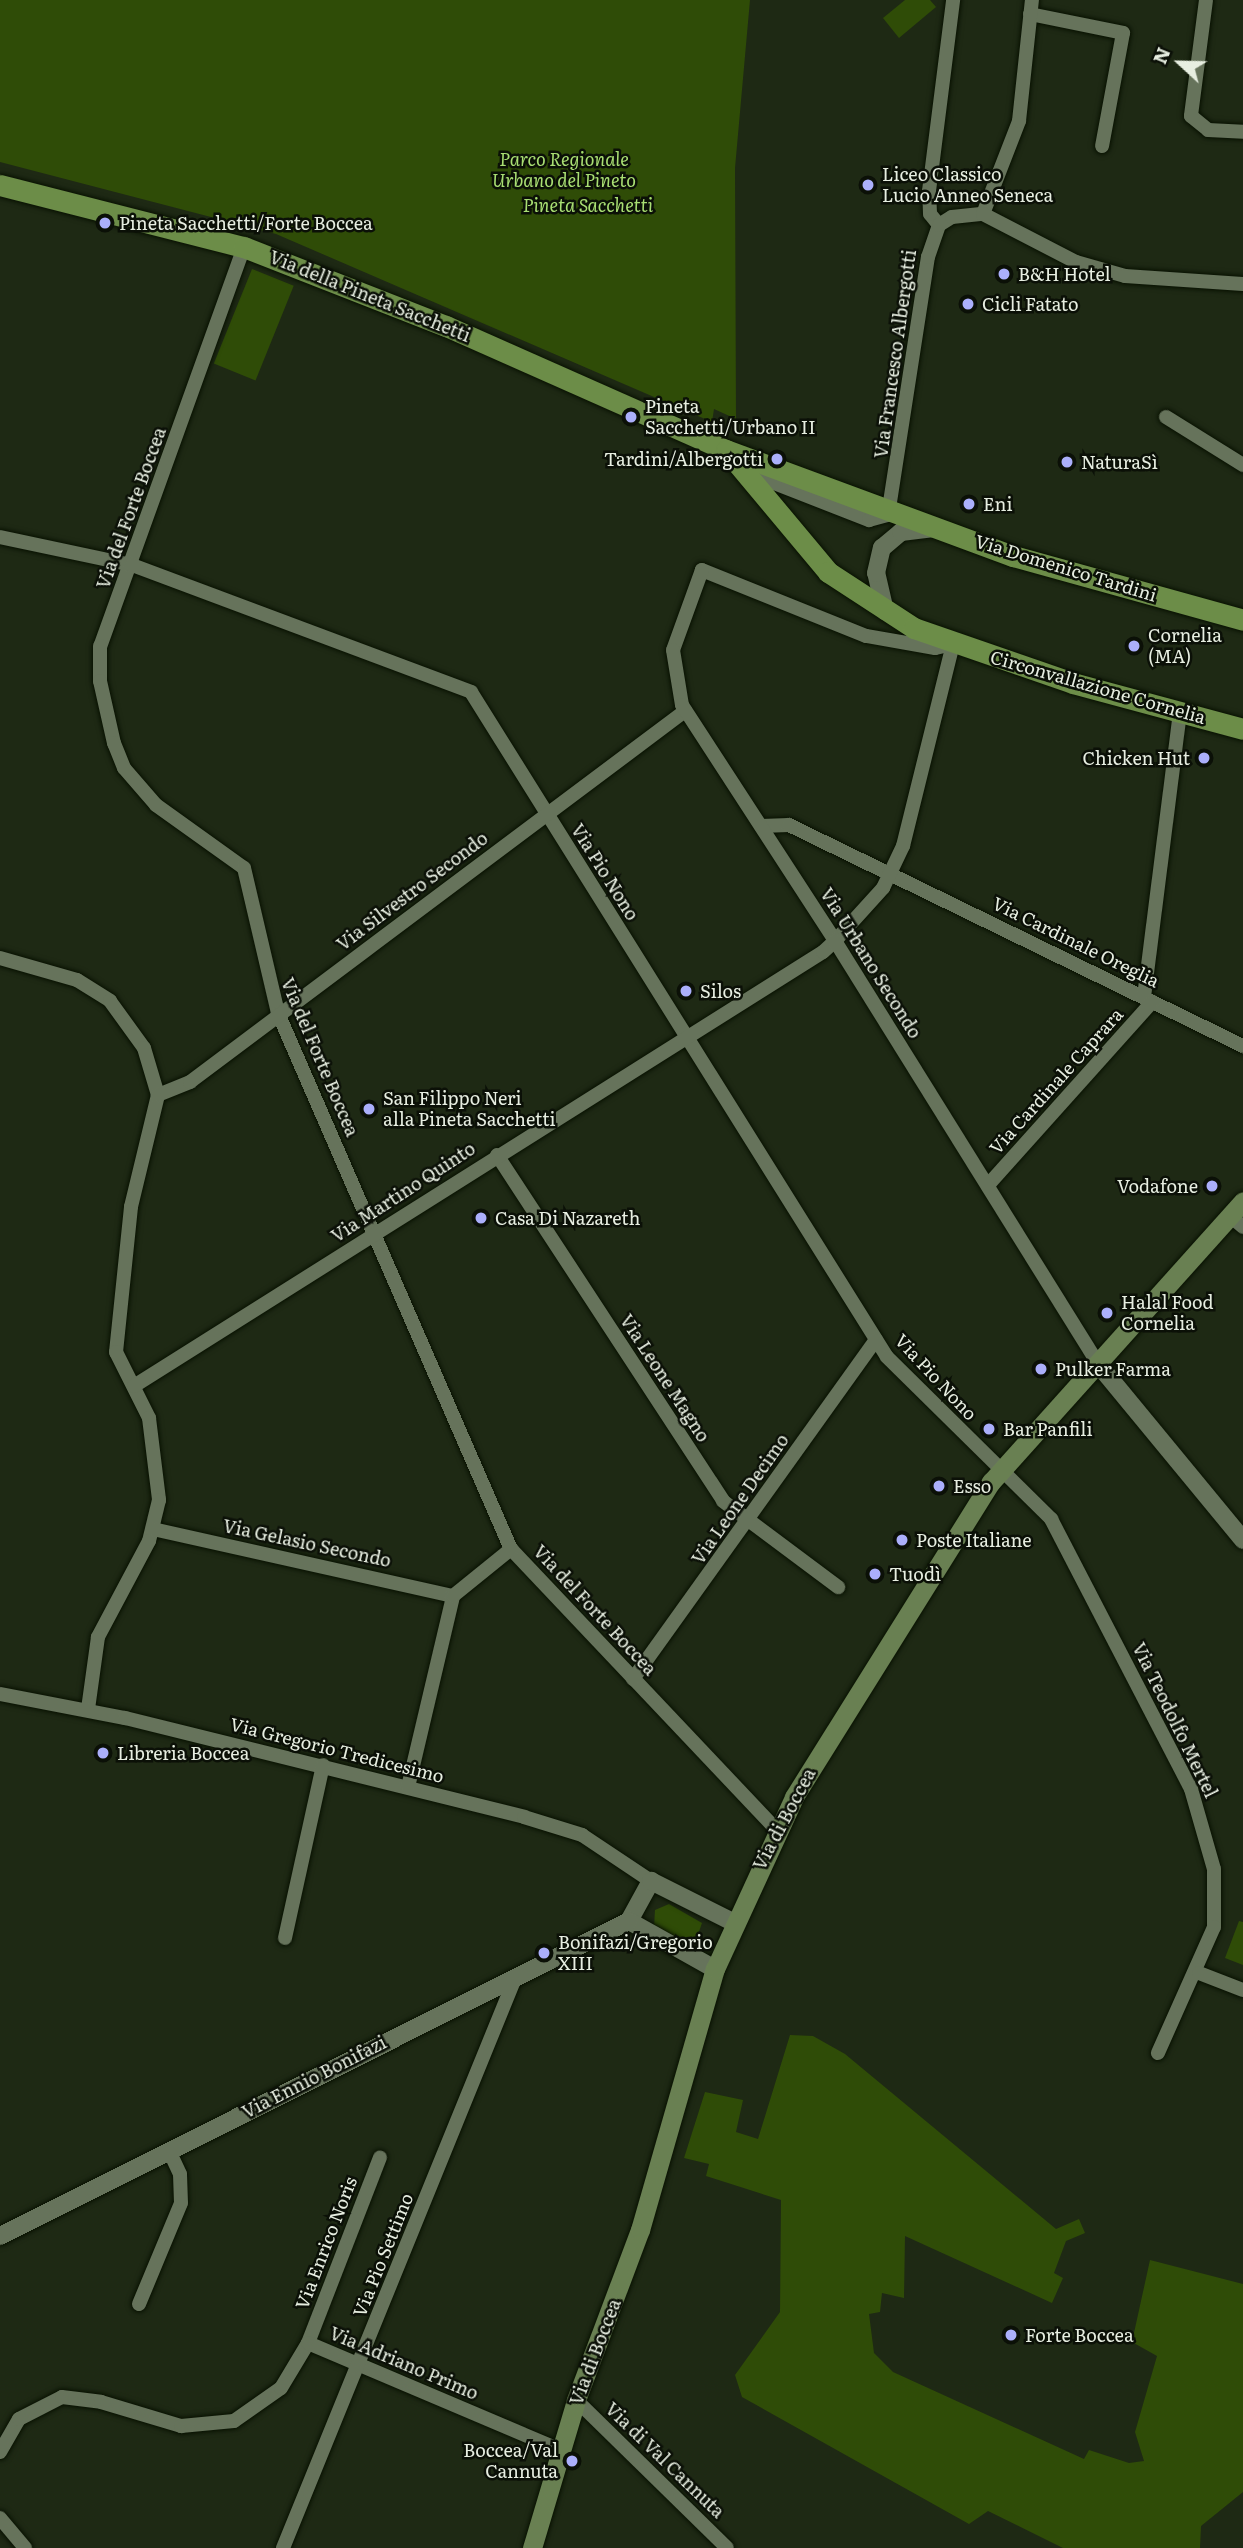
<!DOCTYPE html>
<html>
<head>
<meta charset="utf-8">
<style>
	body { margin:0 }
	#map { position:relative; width:1243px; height:2548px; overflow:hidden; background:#1e2914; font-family:Literata,serif }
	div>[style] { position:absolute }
	.green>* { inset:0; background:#2f4c07; transform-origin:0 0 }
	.roads { filter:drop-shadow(0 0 2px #081101) drop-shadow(0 0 2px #081101) }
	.minor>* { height:14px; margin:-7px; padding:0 7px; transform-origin:7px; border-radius:7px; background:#66735b }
	.tertiary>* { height:18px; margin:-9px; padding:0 9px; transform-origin:9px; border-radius:9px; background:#66735b }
	.secondary>* { height:19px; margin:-9.5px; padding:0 9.5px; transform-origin:9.5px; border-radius:9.5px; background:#698052 }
	.primary>* { height:21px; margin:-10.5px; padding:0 10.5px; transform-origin:10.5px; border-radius:10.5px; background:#6c8d48 }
	.dots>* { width:19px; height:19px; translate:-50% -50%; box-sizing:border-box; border:4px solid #0b1007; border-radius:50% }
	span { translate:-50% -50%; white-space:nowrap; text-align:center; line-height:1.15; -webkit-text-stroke:5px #0b1007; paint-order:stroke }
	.park-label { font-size:18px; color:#a9df73; font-style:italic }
	.poi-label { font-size:18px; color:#e7eee1 }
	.left { translate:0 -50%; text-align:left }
	.right { translate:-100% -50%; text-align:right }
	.street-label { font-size:18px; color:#e7eee1 }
	.north { position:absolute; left:1145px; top:28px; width:70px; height:70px; -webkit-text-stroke:5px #0b1007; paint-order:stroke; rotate:292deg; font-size:19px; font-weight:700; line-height:28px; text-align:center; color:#e7eee1 }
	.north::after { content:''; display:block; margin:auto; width:24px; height:32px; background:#e7eee1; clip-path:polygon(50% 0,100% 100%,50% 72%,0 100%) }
</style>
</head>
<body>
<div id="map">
	<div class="green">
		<i style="clip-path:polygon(0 0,750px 0,735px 168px,736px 419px,714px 409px,712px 422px,276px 234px,0 162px)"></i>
		<i style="clip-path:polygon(905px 0,930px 0,936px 7px,899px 38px,883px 18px)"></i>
		<i style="left:252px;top:269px;width:45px;height:102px;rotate:22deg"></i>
		<i style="clip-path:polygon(669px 1904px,702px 1923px,694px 1946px,654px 1927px,655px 1910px)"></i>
		<i style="clip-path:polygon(1239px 1921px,1243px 1922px,1243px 1965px,1225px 1958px)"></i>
		<i style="clip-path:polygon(790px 2035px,813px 2036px,845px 2054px,1056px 2229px,1079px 2219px,1085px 2233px,1066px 2241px,1054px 2273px,1063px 2278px,1052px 2303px,905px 2236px,904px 2298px,882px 2293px,880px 2312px,869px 2314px,874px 2353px,893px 2372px,1084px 2459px,1089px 2450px,1129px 2463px,1144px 2461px,1135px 2432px,1157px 2356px,1132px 2342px,1150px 2260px,1243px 2284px,1243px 2492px,1201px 2526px,1200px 2548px,1063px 2548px,988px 2511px,969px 2524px,742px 2397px,735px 2375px,780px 2312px,781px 2200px,706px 2176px,709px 2164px,684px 2158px,705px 2092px,743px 2100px,736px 2132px,758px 2139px)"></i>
	</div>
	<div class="roads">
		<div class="minor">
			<i style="left:1206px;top:0;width:117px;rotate:97.4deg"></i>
			<i style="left:1191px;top:116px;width:22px;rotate:39deg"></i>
			<i style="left:1208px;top:130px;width:35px;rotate:3deg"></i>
			<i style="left:1030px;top:14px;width:95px;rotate:11.5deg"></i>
			<i style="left:1123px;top:33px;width:115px;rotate:100.5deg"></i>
			<i style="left:983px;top:214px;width:100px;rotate:-68.8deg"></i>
			<i style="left:1019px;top:121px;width:122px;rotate:-83.9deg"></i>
			<i style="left:939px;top:225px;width:14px;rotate:-129deg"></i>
			<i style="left:930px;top:214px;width:23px;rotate:-92deg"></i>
			<i style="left:929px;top:191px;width:193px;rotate:-82.8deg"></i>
			<i style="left:244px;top:247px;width:424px;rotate:109.8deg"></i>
			<i style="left:100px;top:646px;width:35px;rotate:90deg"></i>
			<i style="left:100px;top:681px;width:64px;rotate:77.3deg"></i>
			<i style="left:114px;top:743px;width:27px;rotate:68deg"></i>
			<i style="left:124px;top:768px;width:49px;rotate:49.1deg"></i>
			<i style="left:156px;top:805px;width:108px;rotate:35.6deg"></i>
			<i style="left:244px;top:868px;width:149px;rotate:76.8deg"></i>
			<i style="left:278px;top:1013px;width:584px;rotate:66.51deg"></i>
			<i style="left:511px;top:1549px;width:387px;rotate:46.6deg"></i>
			<i style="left:1166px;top:417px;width:91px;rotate:31.9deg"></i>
			<i style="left:751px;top:474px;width:127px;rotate:21.3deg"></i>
			<i style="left:869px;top:520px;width:20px;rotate:-15deg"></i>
			<i style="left:888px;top:515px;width:261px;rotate:-81.2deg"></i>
			<i style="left:928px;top:257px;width:34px;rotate:-71deg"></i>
			<i style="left:939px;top:225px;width:15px;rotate:-32deg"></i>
			<i style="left:952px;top:217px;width:31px;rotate:-6deg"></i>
			<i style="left:983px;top:214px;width:105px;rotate:27.3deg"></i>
			<i style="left:1076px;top:262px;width:51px;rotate:15.9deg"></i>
			<i style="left:1125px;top:276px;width:118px;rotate:3.9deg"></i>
			<i style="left:0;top:537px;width:135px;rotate:12deg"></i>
			<i style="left:132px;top:565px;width:362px;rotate:20.5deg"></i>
			<i style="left:471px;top:692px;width:784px;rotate:57.97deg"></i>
			<i style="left:887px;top:1357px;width:231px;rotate:44.6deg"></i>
			<i style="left:1051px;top:1519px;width:304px;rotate:62.6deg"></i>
			<i style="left:1191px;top:1789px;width:83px;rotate:74deg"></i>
			<i style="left:1214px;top:1869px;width:58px;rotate:90deg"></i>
			<i style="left:1214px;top:1927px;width:138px;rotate:114deg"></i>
			<i style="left:761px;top:826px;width:28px;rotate:-2deg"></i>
			<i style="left:789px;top:825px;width:505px;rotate:25.96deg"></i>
			<i style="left:0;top:958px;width:80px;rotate:15.9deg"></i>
			<i style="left:77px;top:980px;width:39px;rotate:32deg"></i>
			<i style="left:110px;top:1001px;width:58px;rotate:54.1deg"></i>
			<i style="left:144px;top:1048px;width:49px;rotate:73.4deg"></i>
			<i style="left:158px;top:1095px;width:115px;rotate:103.6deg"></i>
			<i style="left:131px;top:1207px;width:146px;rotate:95.9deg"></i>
			<i style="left:116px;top:1352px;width:74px;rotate:63.4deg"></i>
			<i style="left:149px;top:1418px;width:83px;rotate:83deg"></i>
			<i style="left:159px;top:1500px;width:42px;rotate:103.7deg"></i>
			<i style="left:149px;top:1541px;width:109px;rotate:118deg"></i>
			<i style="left:98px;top:1637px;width:73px;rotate:97.9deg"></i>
			<i style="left:1144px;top:997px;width:285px;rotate:-82.8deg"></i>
			<i style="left:158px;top:1095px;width:35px;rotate:-22deg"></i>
			<i style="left:190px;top:1082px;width:619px;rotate:-36.85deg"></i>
			<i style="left:497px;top:1155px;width:413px;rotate:56.8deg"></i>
			<i style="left:723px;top:1501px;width:144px;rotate:36.8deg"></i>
			<i style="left:988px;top:1185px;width:246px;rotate:-48.1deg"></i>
			<i style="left:1230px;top:1216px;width:17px;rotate:40deg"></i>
			<i style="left:134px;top:1386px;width:814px;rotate:-32.21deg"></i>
			<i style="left:823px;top:952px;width:16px;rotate:-43deg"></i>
			<i style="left:835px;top:941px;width:72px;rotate:-47.8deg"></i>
			<i style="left:883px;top:888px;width:47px;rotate:-64.5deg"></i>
			<i style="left:903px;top:846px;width:208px;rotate:-76.1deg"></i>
			<i style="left:953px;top:644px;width:18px;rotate:167deg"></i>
			<i style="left:935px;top:648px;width:70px;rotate:-170.1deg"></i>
			<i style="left:866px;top:636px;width:177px;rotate:-158.1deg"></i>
			<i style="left:702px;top:570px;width:85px;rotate:109.9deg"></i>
			<i style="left:673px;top:650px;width:56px;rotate:80.7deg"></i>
			<i style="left:682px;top:705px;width:281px;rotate:57deg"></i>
			<i style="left:835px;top:941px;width:498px;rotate:58.1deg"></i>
			<i style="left:153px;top:1529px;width:307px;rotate:12.6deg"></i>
			<i style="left:633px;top:1679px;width:417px;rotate:-54.4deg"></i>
			<i style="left:0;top:1694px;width:127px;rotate:10.9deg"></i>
			<i style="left:125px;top:1718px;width:411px;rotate:13.9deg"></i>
			<i style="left:524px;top:1817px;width:61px;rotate:17.2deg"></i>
			<i style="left:582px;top:1835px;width:83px;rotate:33.7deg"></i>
			<i style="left:408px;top:1787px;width:196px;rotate:-76.7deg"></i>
			<i style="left:453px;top:1596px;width:75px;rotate:-39deg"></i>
			<i style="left:285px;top:1938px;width:177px;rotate:-77.6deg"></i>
			<i style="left:1199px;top:1973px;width:47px;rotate:21.1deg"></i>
			<i style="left:139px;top:2304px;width:109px;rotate:-67.4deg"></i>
			<i style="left:181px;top:2203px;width:29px;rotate:-92deg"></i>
			<i style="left:180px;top:2174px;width:26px;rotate:-115deg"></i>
			<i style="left:308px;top:2343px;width:199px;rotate:-68.8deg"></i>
			<i style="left:576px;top:2400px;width:211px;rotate:44.4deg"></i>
			<i style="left:0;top:2452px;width:38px;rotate:-60deg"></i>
			<i style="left:19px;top:2419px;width:48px;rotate:-27.1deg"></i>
			<i style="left:62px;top:2397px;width:39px;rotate:7deg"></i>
			<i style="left:101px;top:2402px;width:84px;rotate:16.7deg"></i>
			<i style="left:181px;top:2426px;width:53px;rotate:-5.4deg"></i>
			<i style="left:234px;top:2421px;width:57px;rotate:-35.1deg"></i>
			<i style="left:281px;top:2388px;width:52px;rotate:-59deg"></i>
			<i style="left:308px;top:2343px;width:274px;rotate:23deg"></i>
			<i style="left:0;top:2518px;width:39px;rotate:50deg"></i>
			<i style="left:283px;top:2548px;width:618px;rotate:-67.84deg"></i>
		</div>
		<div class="tertiary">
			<i style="left:885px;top:611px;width:39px;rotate:-103deg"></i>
			<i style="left:876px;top:573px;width:26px;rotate:-77deg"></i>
			<i style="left:882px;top:548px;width:25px;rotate:-40deg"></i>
			<i style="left:901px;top:532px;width:33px;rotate:-7deg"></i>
			<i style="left:1098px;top:1364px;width:228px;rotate:50.5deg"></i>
			<i style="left:629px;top:1921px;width:46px;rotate:-61.2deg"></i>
			<i style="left:651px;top:1881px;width:92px;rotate:26.6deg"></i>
			<i style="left:629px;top:1921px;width:98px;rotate:29.2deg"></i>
			<i style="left:0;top:2236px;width:703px;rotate:-26.6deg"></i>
		</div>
		<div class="secondary">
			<i style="left:532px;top:2548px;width:154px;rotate:-73.4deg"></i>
			<i style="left:576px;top:2400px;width:182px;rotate:-69.4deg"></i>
			<i style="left:640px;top:2230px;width:272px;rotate:-74deg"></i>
			<i style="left:715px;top:1969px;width:189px;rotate:-65.3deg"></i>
			<i style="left:794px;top:1797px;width:372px;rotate:-58deg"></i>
			<i style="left:991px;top:1482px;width:377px;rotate:-48.1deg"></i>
		</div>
		<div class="primary">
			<i style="left:0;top:185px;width:252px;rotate:14.3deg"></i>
			<i style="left:244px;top:247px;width:217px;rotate:21.4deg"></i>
			<i style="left:446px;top:326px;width:306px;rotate:23.9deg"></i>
			<i style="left:726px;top:450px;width:306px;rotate:20.3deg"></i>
			<i style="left:1013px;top:556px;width:239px;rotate:15.5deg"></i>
			<i style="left:727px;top:451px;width:158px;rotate:50.1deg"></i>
			<i style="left:828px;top:572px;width:103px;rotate:33.1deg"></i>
			<i style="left:914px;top:628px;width:168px;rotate:19.1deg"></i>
			<i style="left:1073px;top:683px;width:176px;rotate:15.1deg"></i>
		</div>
	</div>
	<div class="dots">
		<i style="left:868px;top:185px;background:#abaffb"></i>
		<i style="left:105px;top:223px;background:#abaffb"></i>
		<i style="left:1004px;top:274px;background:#abaffb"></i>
		<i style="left:968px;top:304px;background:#abaffb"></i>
		<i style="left:631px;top:417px;background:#abaffb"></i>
		<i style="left:777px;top:459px;background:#abaffb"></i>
		<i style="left:1067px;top:462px;background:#abaffb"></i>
		<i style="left:969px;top:504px;background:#abaffb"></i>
		<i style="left:1134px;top:646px;background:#abaffb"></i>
		<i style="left:1204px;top:758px;background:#abaffb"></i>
		<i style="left:686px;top:991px;background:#abaffb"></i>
		<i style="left:369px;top:1109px;background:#abaffb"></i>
		<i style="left:1212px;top:1186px;background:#abaffb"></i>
		<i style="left:481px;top:1218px;background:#abaffb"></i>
		<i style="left:1107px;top:1313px;background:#abaffb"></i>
		<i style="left:1041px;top:1369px;background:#abaffb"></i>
		<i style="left:989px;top:1429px;background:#abaffb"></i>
		<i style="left:939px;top:1486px;background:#abaffb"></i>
		<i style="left:902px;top:1540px;background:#abaffb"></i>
		<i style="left:875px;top:1574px;background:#abaffb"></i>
		<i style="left:103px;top:1753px;background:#abaffb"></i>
		<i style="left:544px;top:1953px;background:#abaffb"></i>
		<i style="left:1011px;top:2335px;background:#abaffb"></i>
		<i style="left:572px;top:2461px;background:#abaffb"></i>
	</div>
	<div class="park-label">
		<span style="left:564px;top:170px">Parco Regionale<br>Urbano del Pineto</span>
		<span style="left:588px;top:205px">Pineta Sacchetti</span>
	</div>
	<div class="poi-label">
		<span class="left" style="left:882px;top:185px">Liceo Classico<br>Lucio Anneo Seneca</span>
		<span class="left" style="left:119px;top:223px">Pineta Sacchetti/Forte Boccea</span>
		<span class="left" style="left:1018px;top:274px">B&amp;H Hotel</span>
		<span class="left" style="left:982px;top:304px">Cicli Fatato</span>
		<span class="left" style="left:645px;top:417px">Pineta<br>Sacchetti/Urbano II</span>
		<span class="right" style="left:763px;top:459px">Tardini/Albergotti</span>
		<span class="left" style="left:1081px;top:462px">NaturaSì</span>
		<span class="left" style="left:983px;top:504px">Eni</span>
		<span class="left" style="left:1148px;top:646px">Cornelia<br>(MA)</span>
		<span class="right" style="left:1190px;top:758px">Chicken Hut</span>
		<span class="left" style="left:700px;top:991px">Silos</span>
		<span class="left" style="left:383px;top:1109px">San Filippo Neri<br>alla Pineta Sacchetti</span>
		<span class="right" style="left:1198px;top:1186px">Vodafone</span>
		<span class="left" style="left:495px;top:1218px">Casa Di Nazareth</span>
		<span class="left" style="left:1121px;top:1313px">Halal Food<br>Cornelia</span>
		<span class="left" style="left:1055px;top:1369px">Pulker Farma</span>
		<span class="left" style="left:1003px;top:1429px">Bar Panfili</span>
		<span class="left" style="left:953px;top:1486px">Esso</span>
		<span class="left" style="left:916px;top:1540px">Poste Italiane</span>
		<span class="left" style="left:889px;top:1574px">Tuodì</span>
		<span class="left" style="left:117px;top:1753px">Libreria Boccea</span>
		<span class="left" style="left:558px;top:1953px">Bonifazi/Gregorio<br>XIII</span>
		<span class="left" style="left:1025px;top:2335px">Forte Boccea</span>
		<span class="right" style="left:558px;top:2461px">Boccea/Val<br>Cannuta</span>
	</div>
	<div class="street-label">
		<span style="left:370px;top:296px;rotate:22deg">Via della Pineta Sacchetti</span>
		<span style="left:895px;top:354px;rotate:-82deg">Via Francesco Albergotti</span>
		<span style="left:131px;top:508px;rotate:-70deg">Via del Forte Boccea</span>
		<span style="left:1066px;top:568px;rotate:17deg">Via Domenico Tardini</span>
		<span style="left:1098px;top:687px;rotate:16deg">Circonvallazione Cornelia</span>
		<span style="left:605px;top:872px;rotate:58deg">Via Pio Nono</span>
		<span style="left:412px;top:891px;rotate:-37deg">Via Silvestro Secondo</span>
		<span style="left:1076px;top:942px;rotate:26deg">Via Cardinale Oreglia</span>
		<span style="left:871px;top:963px;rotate:58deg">Via Urbano Secondo</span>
		<span style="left:320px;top:1057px;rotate:67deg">Via del Forte Boccea</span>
		<span style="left:1056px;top:1081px;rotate:-48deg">Via Cardinale Caprara</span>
		<span style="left:403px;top:1192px;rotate:-33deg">Via Martino Quinto</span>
		<span style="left:936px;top:1377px;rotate:47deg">Via Pio Nono</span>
		<span style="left:665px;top:1378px;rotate:57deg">Via Leone Magno</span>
		<span style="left:740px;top:1499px;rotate:-55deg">Via Leone Decimo</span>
		<span style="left:307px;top:1543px;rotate:12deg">Via Gelasio Secondo</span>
		<span style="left:595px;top:1610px;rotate:47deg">Via del Forte Boccea</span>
		<span style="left:1175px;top:1720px;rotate:64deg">Via Teodolfo Mertel</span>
		<span style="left:337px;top:1750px;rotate:14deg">Via Gregorio Tredicesimo</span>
		<span style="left:784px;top:1819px;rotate:-62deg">Via di Boccea</span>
		<span style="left:314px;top:2077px;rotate:-27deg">Via Ennio Bonifazi</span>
		<span style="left:326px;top:2243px;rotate:-69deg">Via Enrico Noris</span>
		<span style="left:383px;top:2255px;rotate:-68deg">Via Pio Settimo</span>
		<span style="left:595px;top:2352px;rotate:-69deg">Via di Boccea</span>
		<span style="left:404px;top:2363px;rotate:23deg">Via Adriano Primo</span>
		<span style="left:665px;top:2460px;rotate:44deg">Via di Val Cannuta</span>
	</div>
	<div class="north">N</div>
</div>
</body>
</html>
